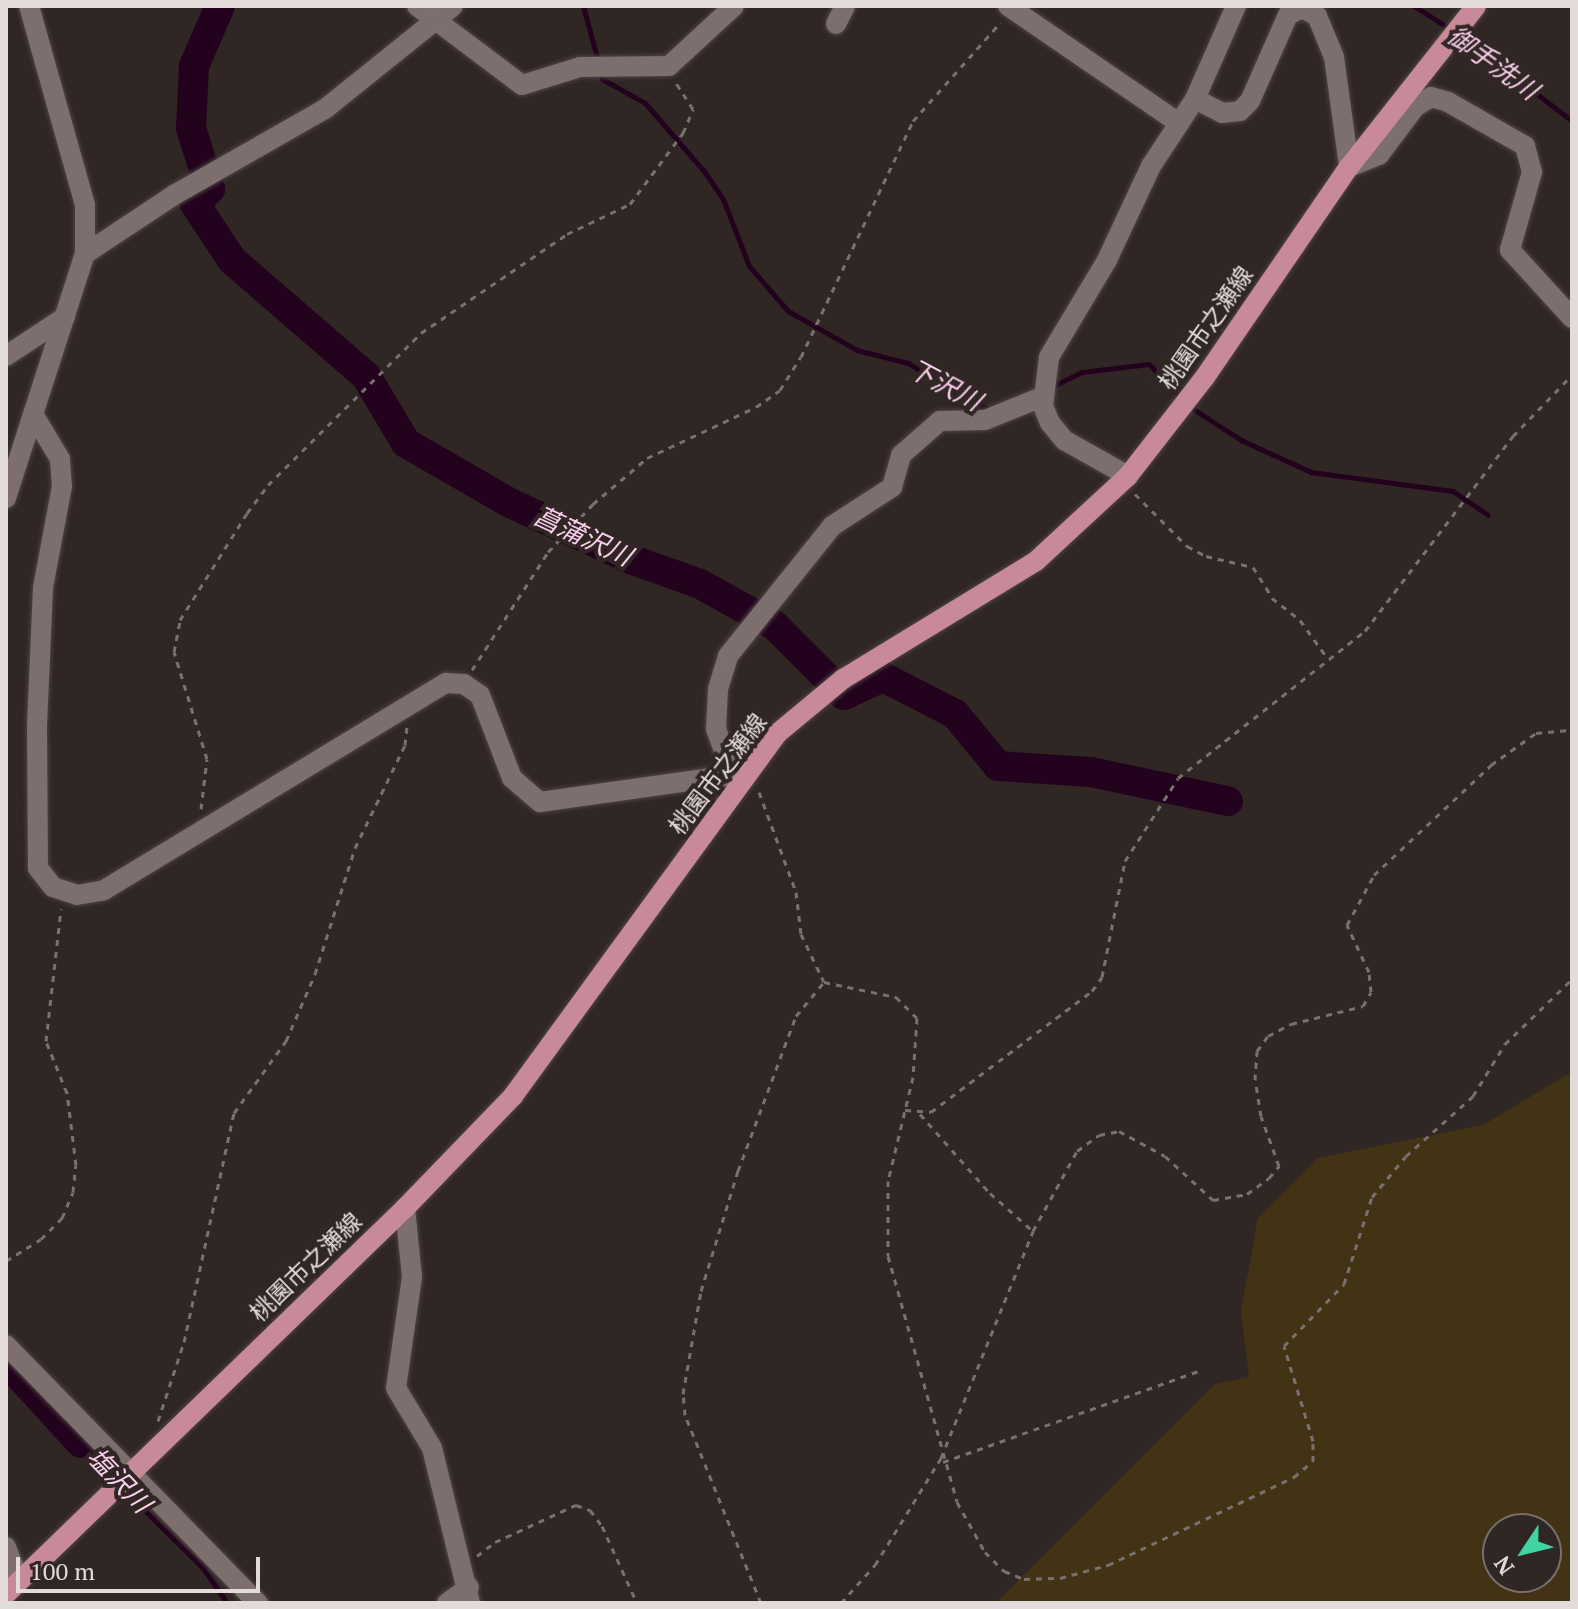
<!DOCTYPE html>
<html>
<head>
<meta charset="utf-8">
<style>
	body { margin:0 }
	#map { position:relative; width:1578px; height:1609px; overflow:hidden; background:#302624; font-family:"PT Serif","Noto Sans JP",serif }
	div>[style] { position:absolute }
	.green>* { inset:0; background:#413314 }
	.stream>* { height:5px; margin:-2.5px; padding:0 2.5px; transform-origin:2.5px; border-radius:2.5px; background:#23021d }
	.river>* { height:30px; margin:-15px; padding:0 15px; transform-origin:15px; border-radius:15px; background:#23021d }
	.path>* { height:3px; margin-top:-1.5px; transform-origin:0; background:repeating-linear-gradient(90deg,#79706f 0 6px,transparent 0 12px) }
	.roads { filter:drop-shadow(0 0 2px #4d4442) drop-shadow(0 0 2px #4d4442) }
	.minor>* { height:20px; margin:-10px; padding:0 10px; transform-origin:10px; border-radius:10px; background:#7c6f6d }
	.major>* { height:20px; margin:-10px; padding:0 10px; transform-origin:10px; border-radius:10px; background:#c88998 }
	span { translate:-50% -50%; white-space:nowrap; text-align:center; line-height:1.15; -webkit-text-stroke:8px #302624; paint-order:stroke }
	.street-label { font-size:24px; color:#e2dbda }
	.water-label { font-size:26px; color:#f9cfed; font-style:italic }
	.frame { position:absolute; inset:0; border:8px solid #e2dbda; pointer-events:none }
	.north { position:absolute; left:1482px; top:1513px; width:80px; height:80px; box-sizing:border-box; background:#302624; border:2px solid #776e6d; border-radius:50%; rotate:235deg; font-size:22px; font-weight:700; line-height:32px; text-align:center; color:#e2dbda }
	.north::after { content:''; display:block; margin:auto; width:28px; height:36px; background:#40d4a2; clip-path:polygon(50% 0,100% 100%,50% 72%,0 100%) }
	.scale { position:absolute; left:16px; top:1557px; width:244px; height:36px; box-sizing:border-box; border:4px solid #e2dbda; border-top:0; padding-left:10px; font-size:24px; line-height:28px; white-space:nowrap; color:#e2dbda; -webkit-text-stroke:6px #302624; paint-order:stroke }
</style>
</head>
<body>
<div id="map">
	<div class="green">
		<i style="clip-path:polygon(evenodd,1572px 1072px,1572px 1603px,996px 1603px,1215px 1384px,1249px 1377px,1241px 1311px,1258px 1218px,1318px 1158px,1483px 1125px,1572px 1072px,1498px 1529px,1546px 1529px,1546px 1577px,1498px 1577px,1498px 1529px)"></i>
	</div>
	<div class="stream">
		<i style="left:583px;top:6px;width:57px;rotate:74.7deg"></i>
		<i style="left:1414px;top:6px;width:43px;rotate:32.6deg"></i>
		<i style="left:1458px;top:34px;width:143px;rotate:37.3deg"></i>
		<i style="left:600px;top:71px;width:8px;rotate:76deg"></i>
		<i style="left:602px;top:79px;width:49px;rotate:29.2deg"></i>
		<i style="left:645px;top:103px;width:90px;rotate:49.1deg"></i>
		<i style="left:704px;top:171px;width:34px;rotate:56deg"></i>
		<i style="left:723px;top:199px;width:72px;rotate:68.8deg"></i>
		<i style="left:749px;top:266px;width:60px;rotate:49.1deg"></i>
		<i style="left:788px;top:311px;width:79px;rotate:29.5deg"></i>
		<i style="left:857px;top:350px;width:53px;rotate:14.3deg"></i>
		<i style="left:908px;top:363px;width:73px;rotate:32.2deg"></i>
		<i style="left:970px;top:402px;width:23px;rotate:20deg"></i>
		<i style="left:1049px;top:388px;width:37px;rotate:-26deg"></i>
		<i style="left:1082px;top:372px;width:67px;rotate:-6.8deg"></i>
		<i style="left:1149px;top:364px;width:45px;rotate:46.8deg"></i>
		<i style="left:1190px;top:407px;width:63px;rotate:32.7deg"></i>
		<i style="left:1243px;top:441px;width:75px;rotate:24.5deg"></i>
		<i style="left:1311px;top:472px;width:143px;rotate:7.6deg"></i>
		<i style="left:1453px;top:491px;width:42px;rotate:34.4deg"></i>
		<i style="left:81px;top:1443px;width:52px;rotate:46.5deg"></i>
		<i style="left:123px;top:1489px;width:112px;rotate:44.6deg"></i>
		<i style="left:203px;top:1568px;width:42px;rotate:55.6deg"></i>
	</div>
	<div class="river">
		<i style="left:220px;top:6px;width:65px;rotate:113.4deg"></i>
		<i style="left:194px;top:66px;width:62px;rotate:92.8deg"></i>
		<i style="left:191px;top:128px;width:64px;rotate:72.7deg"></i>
		<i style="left:210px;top:189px;width:21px;rotate:135deg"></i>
		<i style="left:195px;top:204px;width:67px;rotate:56.5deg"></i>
		<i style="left:232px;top:260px;width:177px;rotate:40.9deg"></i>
		<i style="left:366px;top:376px;width:78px;rotate:59.2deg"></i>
		<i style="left:406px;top:443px;width:118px;rotate:30deg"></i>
		<i style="left:508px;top:502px;width:138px;rotate:24.9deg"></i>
		<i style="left:633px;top:560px;width:71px;rotate:19.7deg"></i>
		<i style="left:700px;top:584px;width:85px;rotate:29deg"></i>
		<i style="left:774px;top:625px;width:99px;rotate:45deg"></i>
		<i style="left:844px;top:695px;width:43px;rotate:-24.8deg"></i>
		<i style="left:883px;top:677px;width:81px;rotate:27.2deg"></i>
		<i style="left:955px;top:714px;width:67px;rotate:50.4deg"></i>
		<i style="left:998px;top:766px;width:93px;rotate:3.7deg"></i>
		<i style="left:1091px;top:772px;width:140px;rotate:12deg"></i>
		<i style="left:6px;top:1361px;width:111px;rotate:47.6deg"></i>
	</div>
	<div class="path">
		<i style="left:1135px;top:494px;width:74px;rotate:45deg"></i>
		<i style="left:1187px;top:546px;width:21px;rotate:28deg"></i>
		<i style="left:1206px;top:556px;width:48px;rotate:13.2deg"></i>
		<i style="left:1253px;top:567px;width:36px;rotate:58deg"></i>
		<i style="left:1272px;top:598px;width:36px;rotate:38deg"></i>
		<i style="left:1300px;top:620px;width:48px;rotate:54.3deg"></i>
		<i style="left:472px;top:670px;width:140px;rotate:-57.2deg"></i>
		<i style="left:548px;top:552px;width:66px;rotate:-46.8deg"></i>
		<i style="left:593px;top:504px;width:71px;rotate:-40.4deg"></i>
		<i style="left:647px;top:458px;width:120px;rotate:-25.1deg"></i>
		<i style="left:756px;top:407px;width:29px;rotate:-35deg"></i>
		<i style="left:780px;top:390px;width:39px;rotate:-58deg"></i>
		<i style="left:801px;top:357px;width:261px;rotate:-64.6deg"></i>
		<i style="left:913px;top:121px;width:132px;rotate:-48.4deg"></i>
		<i style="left:759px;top:792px;width:107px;rotate:69.7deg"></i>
		<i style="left:796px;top:892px;width:42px;rotate:83.2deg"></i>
		<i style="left:801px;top:934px;width:53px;rotate:64.4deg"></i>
		<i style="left:824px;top:982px;width:74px;rotate:11.8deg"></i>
		<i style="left:896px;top:997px;width:30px;rotate:45deg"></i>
		<i style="left:917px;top:1018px;width:59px;rotate:93.9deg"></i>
		<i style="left:913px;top:1077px;width:107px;rotate:103.5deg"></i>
		<i style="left:888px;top:1181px;width:75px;rotate:90deg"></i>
		<i style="left:888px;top:1256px;width:255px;rotate:74.3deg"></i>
		<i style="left:957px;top:1502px;width:57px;rotate:60.8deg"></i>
		<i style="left:985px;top:1552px;width:27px;rotate:45deg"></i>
		<i style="left:1004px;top:1571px;width:22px;rotate:22deg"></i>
		<i style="left:1024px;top:1579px;width:36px;rotate:-2deg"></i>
		<i style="left:1060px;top:1578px;width:50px;rotate:-15.2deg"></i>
		<i style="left:1108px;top:1565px;width:206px;rotate:-25.3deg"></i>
		<i style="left:1294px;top:1477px;width:25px;rotate:-40deg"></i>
		<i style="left:1313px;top:1461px;width:20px;rotate:-90deg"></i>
		<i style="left:1313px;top:1441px;width:99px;rotate:-107deg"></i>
		<i style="left:1284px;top:1346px;width:86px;rotate:-45.9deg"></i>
		<i style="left:1344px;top:1284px;width:91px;rotate:-72.2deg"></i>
		<i style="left:1372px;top:1197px;width:53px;rotate:-50.3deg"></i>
		<i style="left:1406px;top:1156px;width:90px;rotate:-41.8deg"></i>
		<i style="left:1473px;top:1096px;width:61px;rotate:-58.4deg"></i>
		<i style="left:1505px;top:1044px;width:93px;rotate:-44.1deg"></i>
		<i style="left:201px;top:809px;width:50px;rotate:-83.2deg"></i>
		<i style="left:207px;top:759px;width:112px;rotate:-107.1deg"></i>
		<i style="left:174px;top:652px;width:33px;rotate:-79deg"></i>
		<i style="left:180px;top:620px;width:126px;rotate:-57.9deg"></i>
		<i style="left:247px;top:513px;width:35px;rotate:-53deg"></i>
		<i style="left:268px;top:485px;width:216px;rotate:-44.8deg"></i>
		<i style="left:421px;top:333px;width:176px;rotate:-34.1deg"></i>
		<i style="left:567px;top:234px;width:70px;rotate:-25.5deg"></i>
		<i style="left:630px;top:204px;width:89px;rotate:-53.3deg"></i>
		<i style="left:683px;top:133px;width:26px;rotate:-67deg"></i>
		<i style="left:693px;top:109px;width:31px;rotate:-123deg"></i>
		<i style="left:905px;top:1110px;width:26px;rotate:4deg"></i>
		<i style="left:931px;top:1112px;width:201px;rotate:-36.9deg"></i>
		<i style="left:1092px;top:991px;width:17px;rotate:-54deg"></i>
		<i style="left:1102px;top:977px;width:118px;rotate:-78.8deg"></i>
		<i style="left:1125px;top:861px;width:98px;rotate:-57.4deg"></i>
		<i style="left:1178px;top:778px;width:238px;rotate:-38.2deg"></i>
		<i style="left:1365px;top:631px;width:245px;rotate:-52.8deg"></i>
		<i style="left:1513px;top:436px;width:85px;rotate:-46deg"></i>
		<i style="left:920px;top:1114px;width:106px;rotate:48.5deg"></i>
		<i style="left:990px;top:1193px;width:57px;rotate:41.5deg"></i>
		<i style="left:6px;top:1261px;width:41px;rotate:-32.2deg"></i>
		<i style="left:41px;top:1239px;width:30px;rotate:-45deg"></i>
		<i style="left:62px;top:1218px;width:28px;rotate:-67deg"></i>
		<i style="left:73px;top:1192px;width:27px;rotate:-84deg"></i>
		<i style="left:76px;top:1165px;width:73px;rotate:-97.1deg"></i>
		<i style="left:67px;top:1093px;width:56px;rotate:-112deg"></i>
		<i style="left:46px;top:1041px;width:133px;rotate:-83.5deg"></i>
		<i style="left:158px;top:1421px;width:83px;rotate:-71.8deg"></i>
		<i style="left:184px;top:1342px;width:234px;rotate:-77.7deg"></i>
		<i style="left:234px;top:1113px;width:89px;rotate:-54.2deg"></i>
		<i style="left:286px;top:1041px;width:73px;rotate:-66.6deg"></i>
		<i style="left:315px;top:974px;width:132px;rotate:-72.4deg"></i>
		<i style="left:355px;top:848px;width:114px;rotate:-64.1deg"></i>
		<i style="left:405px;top:745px;width:18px;rotate:-84deg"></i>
		<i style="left:943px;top:1462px;width:275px;rotate:-19.6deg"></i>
		<i style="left:477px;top:1556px;width:23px;rotate:-38deg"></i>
		<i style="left:495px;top:1542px;width:89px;rotate:-24.6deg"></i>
		<i style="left:576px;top:1505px;width:15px;rotate:20deg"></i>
		<i style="left:590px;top:1510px;width:20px;rotate:53deg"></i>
		<i style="left:602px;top:1526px;width:85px;rotate:65.6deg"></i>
		<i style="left:761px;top:1603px;width:203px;rotate:-112deg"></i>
		<i style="left:685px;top:1415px;width:21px;rotate:-95deg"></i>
		<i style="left:683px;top:1394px;width:105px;rotate:-80.1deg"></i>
		<i style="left:701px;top:1291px;width:126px;rotate:-72.9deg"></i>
		<i style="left:738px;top:1171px;width:165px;rotate:-69.5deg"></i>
		<i style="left:796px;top:1016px;width:44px;rotate:-50.5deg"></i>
		<i style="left:841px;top:1603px;width:51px;rotate:-48.2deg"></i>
		<i style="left:875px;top:1565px;width:126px;rotate:-58.3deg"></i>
		<i style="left:941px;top:1458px;width:245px;rotate:-67.9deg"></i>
		<i style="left:1033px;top:1231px;width:91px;rotate:-61.2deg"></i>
		<i style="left:1077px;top:1151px;width:27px;rotate:-36deg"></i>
		<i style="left:1099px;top:1135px;width:20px;rotate:-11deg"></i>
		<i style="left:1119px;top:1131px;width:52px;rotate:28.5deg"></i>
		<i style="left:1165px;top:1156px;width:65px;rotate:42.5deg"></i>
		<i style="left:1213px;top:1200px;width:35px;rotate:-10deg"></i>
		<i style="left:1247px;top:1194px;width:27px;rotate:-36deg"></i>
		<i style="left:1269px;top:1178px;width:16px;rotate:-50deg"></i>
		<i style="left:1279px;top:1166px;width:53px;rotate:-109.8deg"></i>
		<i style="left:1261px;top:1116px;width:36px;rotate:-99deg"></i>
		<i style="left:1255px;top:1080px;width:29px;rotate:-86deg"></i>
		<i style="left:1257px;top:1051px;width:19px;rotate:-54deg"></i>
		<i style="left:1268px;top:1036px;width:26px;rotate:-28deg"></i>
		<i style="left:1291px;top:1024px;width:74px;rotate:-14deg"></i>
		<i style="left:1363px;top:1006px;width:16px;rotate:-60deg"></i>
		<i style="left:1371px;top:992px;width:20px;rotate:-96deg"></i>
		<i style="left:1369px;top:972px;width:52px;rotate:-115.1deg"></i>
		<i style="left:1347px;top:925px;width:57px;rotate:-61.6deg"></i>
		<i style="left:1374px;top:875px;width:161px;rotate:-43.2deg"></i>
		<i style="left:1491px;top:765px;width:55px;rotate:-35.4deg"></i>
		<i style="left:1536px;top:733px;width:36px;rotate:-5deg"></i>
	</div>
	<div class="roads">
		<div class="minor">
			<i style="left:417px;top:6px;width:131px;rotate:37deg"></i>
			<i style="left:522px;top:85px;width:61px;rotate:-17.2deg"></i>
			<i style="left:580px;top:67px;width:89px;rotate:-0.6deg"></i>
			<i style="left:669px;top:66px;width:88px;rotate:-42.7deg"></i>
			<i style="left:1008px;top:6px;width:207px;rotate:34.4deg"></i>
			<i style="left:836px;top:24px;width:20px;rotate:-63deg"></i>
			<i style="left:1195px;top:99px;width:30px;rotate:27deg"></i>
			<i style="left:1222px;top:113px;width:18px;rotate:-6deg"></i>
			<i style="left:1240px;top:111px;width:14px;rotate:-45deg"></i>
			<i style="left:1250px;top:101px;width:94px;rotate:-66.2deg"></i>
			<i style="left:1288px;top:15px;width:16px;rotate:-27deg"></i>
			<i style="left:1302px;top:8px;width:17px;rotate:28deg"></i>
			<i style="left:1317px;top:16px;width:44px;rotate:67.5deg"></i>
			<i style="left:1334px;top:57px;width:111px;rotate:82.2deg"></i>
			<i style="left:1349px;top:167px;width:32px;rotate:-22deg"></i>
			<i style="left:1379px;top:155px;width:60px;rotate:-53.1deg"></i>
			<i style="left:1415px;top:107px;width:19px;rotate:-32deg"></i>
			<i style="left:1431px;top:97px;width:18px;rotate:16deg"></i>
			<i style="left:1448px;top:102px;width:89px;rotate:29.7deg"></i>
			<i style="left:1525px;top:146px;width:27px;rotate:75deg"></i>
			<i style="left:1532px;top:172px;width:81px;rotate:105.8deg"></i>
			<i style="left:1510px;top:250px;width:92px;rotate:47.6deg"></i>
			<i style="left:85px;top:254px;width:107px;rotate:-33.5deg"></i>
			<i style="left:174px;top:195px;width:174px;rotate:-29.7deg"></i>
			<i style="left:325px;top:109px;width:164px;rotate:-38.8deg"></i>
			<i style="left:6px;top:356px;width:71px;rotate:-33.5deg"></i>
			<i style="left:33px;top:414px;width:52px;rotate:59deg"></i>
			<i style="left:60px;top:459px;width:27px;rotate:86deg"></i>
			<i style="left:62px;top:486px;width:104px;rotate:100.6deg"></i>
			<i style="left:43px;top:588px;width:139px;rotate:92.5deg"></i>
			<i style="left:37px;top:727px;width:141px;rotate:89.6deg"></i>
			<i style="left:38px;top:868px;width:24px;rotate:52deg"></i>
			<i style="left:53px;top:887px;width:25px;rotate:18deg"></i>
			<i style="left:77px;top:895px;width:27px;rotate:-10deg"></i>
			<i style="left:104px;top:890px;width:400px;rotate:-31.2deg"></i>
			<i style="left:446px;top:683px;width:18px;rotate:3deg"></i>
			<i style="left:464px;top:684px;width:19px;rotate:35deg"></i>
			<i style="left:480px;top:695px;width:89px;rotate:68.9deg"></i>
			<i style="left:512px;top:778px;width:37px;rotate:41deg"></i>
			<i style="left:540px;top:802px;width:209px;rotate:-8deg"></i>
			<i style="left:1128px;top:476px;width:73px;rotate:-150.6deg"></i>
			<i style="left:1064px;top:440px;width:22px;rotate:-129deg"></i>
			<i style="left:1050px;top:423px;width:18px;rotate:-112deg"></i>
			<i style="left:1043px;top:406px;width:49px;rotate:-83deg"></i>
			<i style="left:1049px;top:357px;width:113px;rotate:-59.1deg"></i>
			<i style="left:1107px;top:260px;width:104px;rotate:-64.9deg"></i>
			<i style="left:1151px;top:166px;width:80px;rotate:-56.7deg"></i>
			<i style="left:1195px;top:99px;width:102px;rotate:-66.2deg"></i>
			<i style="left:6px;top:498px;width:256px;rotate:-72.1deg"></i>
			<i style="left:85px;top:254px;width:49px;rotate:-90deg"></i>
			<i style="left:85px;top:205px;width:207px;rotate:-105.7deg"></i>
			<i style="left:733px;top:775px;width:49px;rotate:-110.3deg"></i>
			<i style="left:716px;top:729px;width:40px;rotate:-87.1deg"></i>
			<i style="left:718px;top:689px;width:34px;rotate:-73deg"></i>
			<i style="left:728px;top:656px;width:166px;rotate:-51.3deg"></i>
			<i style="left:832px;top:526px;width:72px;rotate:-33deg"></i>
			<i style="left:892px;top:487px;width:33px;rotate:-74deg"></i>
			<i style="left:901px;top:455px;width:52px;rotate:-41.1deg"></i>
			<i style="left:940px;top:421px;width:45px;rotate:-1.3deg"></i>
			<i style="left:985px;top:420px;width:64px;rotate:-22.1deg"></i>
			<i style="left:405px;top:1208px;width:69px;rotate:84.2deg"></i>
			<i style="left:412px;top:1277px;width:112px;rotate:98.2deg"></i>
			<i style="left:396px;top:1388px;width:70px;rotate:59deg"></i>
			<i style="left:432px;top:1448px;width:160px;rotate:76.2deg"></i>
			<i style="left:6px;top:1345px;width:361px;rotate:45.7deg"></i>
			<i style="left:6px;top:1547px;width:36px;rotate:69deg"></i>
			<i style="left:447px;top:1603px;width:27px;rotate:-36deg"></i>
		</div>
		<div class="major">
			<i style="left:6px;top:1594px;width:555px;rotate:-44.05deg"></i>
			<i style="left:405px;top:1208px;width:156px;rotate:-46deg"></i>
			<i style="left:513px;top:1096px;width:449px;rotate:-53.9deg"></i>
			<i style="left:778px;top:733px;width:85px;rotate:-39.7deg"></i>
			<i style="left:843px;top:679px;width:226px;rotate:-31.4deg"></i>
			<i style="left:1036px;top:561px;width:125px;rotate:-42.7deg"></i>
			<i style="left:1128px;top:476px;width:125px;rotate:-52.1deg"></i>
			<i style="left:1205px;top:377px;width:255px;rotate:-55.6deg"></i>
			<i style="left:1349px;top:167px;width:205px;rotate:-51.7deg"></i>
		</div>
	</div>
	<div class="street-label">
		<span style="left:1206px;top:328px;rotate:-55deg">桃園市之瀬線</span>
		<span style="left:718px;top:774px;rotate:-53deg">桃園市之瀬線</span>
		<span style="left:306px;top:1267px;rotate:-44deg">桃園市之瀬線</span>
	</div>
	<div class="water-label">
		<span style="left:1493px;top:63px;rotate:36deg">御手洗川</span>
		<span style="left:945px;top:385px;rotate:28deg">下沢川</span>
		<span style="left:583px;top:536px;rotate:25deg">菖蒲沢川</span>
		<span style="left:119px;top:1480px;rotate:46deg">塩沢川</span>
	</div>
	<div class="frame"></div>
	<div class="north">N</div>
	<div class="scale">100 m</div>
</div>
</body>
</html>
